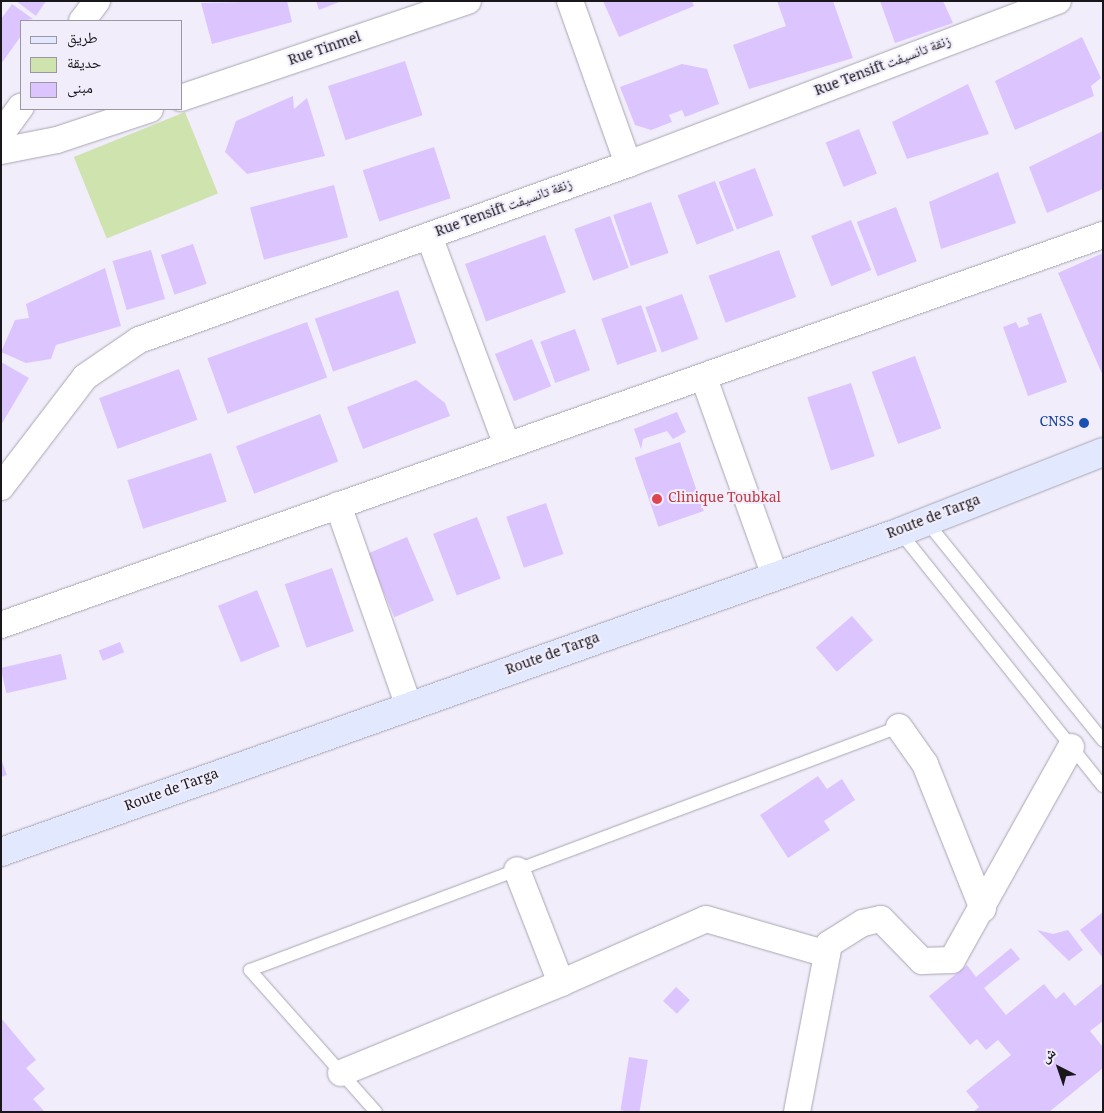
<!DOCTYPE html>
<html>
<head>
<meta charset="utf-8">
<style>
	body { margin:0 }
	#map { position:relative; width:1104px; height:1113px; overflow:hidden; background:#f1edfb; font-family:Georgia,"Noto Naskh Arabic",serif }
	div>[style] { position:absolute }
	.green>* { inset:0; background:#cfe3ae; transform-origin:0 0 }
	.building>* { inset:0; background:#dcc5fe; transform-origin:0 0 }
	.roads { filter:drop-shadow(0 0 1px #a9a5b2) drop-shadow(0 0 1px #a9a5b2) }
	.service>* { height:12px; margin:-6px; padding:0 6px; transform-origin:6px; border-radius:6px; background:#fff }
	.minor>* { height:26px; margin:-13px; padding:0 13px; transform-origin:13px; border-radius:13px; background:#fff }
	.secondary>* { height:28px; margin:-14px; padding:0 14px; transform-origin:14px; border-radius:14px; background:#e2e9ff }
	.dots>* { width:14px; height:14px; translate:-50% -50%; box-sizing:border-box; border:2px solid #f1edfb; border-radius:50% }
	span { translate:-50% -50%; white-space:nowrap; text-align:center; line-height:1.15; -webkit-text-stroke:4px #f1edfb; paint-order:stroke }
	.street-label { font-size:14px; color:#19171c }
	.transit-label { font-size:14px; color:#164399 }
	.right { translate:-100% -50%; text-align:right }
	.health-label { font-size:14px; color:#be3a42 }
	.left { translate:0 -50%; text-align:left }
	.frame { position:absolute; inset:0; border:2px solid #19171c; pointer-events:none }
	.legend { position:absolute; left:20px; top:20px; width:162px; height:90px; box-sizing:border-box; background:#f1edfb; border:1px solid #9b97a2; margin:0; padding:6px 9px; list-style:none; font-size:15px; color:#19171c }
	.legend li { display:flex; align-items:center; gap:10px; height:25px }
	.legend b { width:25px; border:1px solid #9b97a2 }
	.north { position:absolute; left:1034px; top:1043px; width:50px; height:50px; -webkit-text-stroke:4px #f1edfb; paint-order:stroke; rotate:319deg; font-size:14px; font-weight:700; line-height:20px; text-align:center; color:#19171c }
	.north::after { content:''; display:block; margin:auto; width:18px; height:22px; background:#19171c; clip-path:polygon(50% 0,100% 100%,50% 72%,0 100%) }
</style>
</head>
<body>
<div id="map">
	<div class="green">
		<i style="left:185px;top:112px;width:88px;height:120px;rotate:68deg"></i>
	</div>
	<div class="building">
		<i style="clip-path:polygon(16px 1px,46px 1px,36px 16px)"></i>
		<i style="clip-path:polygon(287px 1px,292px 22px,212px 44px,201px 3px)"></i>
		<i style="clip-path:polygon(316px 1px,342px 1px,319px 10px)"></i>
		<i style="clip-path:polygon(603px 1px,692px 1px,694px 6px,619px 37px)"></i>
		<i style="clip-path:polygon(777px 1px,833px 1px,853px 58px,749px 89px,733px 45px,786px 26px)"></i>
		<i style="clip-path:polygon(880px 1px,943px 1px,953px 23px,895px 43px)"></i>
		<i style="clip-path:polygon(12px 4px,33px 19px,21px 21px,21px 36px,1px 64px,1px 19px)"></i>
		<i style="clip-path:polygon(1082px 37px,1101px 78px,1091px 86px,1094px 96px,1015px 130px,995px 81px)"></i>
		<i style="left:405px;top:61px;width:57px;height:81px;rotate:72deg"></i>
		<i style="clip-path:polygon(682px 64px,707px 69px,719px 104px,685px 117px,682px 110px,669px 115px,672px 122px,651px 130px,635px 125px,620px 87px)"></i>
		<i style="clip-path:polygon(968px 84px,989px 134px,907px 159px,892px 122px)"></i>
		<i style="clip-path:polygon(293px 96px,294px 109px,307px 98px,325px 156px,247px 174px,225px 152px,236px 121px)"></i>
		<i style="left:859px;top:129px;width:48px;height:36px;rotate:68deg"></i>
		<i style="clip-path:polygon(1103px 131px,1103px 189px,1047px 213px,1029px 167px)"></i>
		<i style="left:434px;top:147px;width:54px;height:75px;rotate:72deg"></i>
		<i style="left:755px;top:168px;width:51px;height:39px;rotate:69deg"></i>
		<i style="clip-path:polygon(998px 172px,1016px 223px,941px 249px,929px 202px)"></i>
		<i style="left:715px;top:181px;width:53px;height:40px;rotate:69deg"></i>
		<i style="left:334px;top:185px;width:54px;height:87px;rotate:75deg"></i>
		<i style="left:651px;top:202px;width:54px;height:40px;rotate:71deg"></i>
		<i style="left:896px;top:207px;width:58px;height:42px;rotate:69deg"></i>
		<i style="left:610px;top:216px;width:55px;height:38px;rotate:70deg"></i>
		<i style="left:851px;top:220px;width:54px;height:43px;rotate:68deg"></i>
		<i style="left:545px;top:235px;width:61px;height:85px;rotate:70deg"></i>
		<i style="left:193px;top:244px;width:42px;height:34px;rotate:71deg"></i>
		<i style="left:151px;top:250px;width:51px;height:40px;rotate:74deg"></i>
		<i style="left:779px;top:250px;width:50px;height:75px;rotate:70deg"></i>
		<i style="clip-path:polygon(1103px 253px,1103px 376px,1058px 273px)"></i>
		<i style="clip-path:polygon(105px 268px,121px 326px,56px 345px,51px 359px,26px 363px,1px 352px,15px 320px,29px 318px,26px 304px)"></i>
		<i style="left:398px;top:290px;width:56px;height:88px;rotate:71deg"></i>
		<i style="left:682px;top:294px;width:48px;height:39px;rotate:70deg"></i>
		<i style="left:641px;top:305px;width:49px;height:42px;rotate:71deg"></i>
		<i style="clip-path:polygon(1041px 313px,1067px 382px,1028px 396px,1003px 327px,1016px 322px,1019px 328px,1029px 324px,1027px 318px)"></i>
		<i style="left:307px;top:322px;width:59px;height:106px;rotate:70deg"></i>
		<i style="left:575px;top:329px;width:44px;height:37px;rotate:70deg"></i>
		<i style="left:532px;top:339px;width:51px;height:40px;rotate:68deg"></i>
		<i style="left:915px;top:356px;width:77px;height:46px;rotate:70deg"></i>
		<i style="clip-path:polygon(1px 362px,29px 378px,1px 425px)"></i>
		<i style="left:179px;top:369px;width:54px;height:85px;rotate:70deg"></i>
		<i style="clip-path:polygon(416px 380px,445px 403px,450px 416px,363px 449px,347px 407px)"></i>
		<i style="left:851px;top:383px;width:77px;height:46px;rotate:72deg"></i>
		<i style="clip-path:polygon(677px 412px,686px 432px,673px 439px,667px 431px,643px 439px,641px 449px,634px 429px)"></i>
		<i style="left:320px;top:414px;width:51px;height:90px;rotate:69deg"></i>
		<i style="left:680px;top:442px;width:73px;height:48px;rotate:71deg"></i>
		<i style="left:211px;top:453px;width:51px;height:88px;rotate:72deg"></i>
		<i style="left:546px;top:503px;width:54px;height:42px;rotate:71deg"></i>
		<i style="left:477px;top:517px;width:66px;height:47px;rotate:69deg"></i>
		<i style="left:407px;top:537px;width:69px;height:43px;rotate:67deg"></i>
		<i style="left:332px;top:568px;width:67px;height:50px;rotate:71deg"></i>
		<i style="left:257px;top:590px;width:61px;height:42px;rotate:68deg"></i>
		<i style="left:852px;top:616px;width:32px;height:48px;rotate:49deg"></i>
		<i style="left:120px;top:642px;width:11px;height:23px;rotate:68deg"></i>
		<i style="left:61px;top:654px;width:26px;height:62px;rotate:77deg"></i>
		<i style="clip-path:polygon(1px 759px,7px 775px,1px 777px)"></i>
		<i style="clip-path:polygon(818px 776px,827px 789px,842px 779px,855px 800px,824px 821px,830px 830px,788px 858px,760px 815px)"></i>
		<i style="clip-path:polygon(1103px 912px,1103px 958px,1080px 930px)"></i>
		<i style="clip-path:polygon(1037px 930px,1053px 934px,1068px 930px,1083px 950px,1069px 961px)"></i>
		<i style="clip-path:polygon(1011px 948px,1020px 959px,984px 988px,1006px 1015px,1044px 984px,1056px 999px,1064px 992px,1075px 1006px,1103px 983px,1103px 1021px,1090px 1031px,1103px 1047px,1103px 1068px,1049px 1112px,973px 1112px,979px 1107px,966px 1091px,1011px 1055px,998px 1040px,986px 1050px,977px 1039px,970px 1045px,929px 996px,967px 965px,976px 977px)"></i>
		<i style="left:676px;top:987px;width:19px;height:19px;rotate:43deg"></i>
		<i style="clip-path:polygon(1px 1018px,36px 1060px,26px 1068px,45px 1089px,33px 1099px,45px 1112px,1px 1112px)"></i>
		<i style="left:629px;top:1057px;width:19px;height:54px;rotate:9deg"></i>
	</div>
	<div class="roads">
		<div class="service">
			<i style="left:926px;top:521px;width:282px;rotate:51.1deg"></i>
			<i style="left:900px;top:532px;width:325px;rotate:51.4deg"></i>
			<i style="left:376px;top:1112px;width:190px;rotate:-131.6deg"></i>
			<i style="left:250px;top:970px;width:693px;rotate:-20.53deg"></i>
		</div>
		<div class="minor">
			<i style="left:570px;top:1px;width:173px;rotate:70.4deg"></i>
			<i style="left:82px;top:21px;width:25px;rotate:-53deg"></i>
			<i style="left:181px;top:98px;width:303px;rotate:-18.7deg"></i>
			<i style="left:1px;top:134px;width:34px;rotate:-54deg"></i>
			<i style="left:1px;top:151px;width:57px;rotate:-11.1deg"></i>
			<i style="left:57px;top:140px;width:98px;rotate:-18.4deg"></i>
			<i style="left:429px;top:236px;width:221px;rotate:69.6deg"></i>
			<i style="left:704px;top:378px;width:210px;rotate:70.3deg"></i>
			<i style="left:1px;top:487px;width:138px;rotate:-52.6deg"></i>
			<i style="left:85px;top:377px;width:65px;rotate:-34.4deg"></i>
			<i style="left:139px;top:340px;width:520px;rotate:-19.79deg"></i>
			<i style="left:628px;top:164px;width:460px;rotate:-20.8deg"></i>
			<i style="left:338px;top:505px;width:214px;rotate:70.6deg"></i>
			<i style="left:1px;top:625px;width:1169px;rotate:-19.49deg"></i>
			<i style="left:899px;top:727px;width:45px;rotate:54.9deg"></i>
			<i style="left:925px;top:764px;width:156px;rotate:68.2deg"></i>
			<i style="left:561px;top:983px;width:158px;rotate:-23.8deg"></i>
			<i style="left:706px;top:919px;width:126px;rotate:16.1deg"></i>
			<i style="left:341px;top:1073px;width:238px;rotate:-22.2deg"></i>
			<i style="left:561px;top:983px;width:121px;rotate:-111.3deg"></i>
			<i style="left:797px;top:1112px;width:171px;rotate:-79.2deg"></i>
			<i style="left:829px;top:944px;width:40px;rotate:-32deg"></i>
			<i style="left:863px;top:923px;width:18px;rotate:-13deg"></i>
			<i style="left:881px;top:919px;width:59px;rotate:45.7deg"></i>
			<i style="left:922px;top:961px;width:30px;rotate:-2deg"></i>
			<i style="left:952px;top:960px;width:244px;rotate:-60.8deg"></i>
		</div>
		<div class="secondary">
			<i style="left:1px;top:852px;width:954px;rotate:-19.59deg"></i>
			<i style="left:900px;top:532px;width:218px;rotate:-21.5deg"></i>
		</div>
	</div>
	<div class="dots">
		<i style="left:1084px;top:423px;background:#1a4fb4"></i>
		<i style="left:657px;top:499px;background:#e0444e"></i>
	</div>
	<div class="street-label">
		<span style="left:325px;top:50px;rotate:-19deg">Rue Tinmel</span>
		<span style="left:883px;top:67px;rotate:-21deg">Rue Tensift زنقة تانسيفت</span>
		<span style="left:504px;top:209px;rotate:-20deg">Rue Tensift زنقة تانسيفت</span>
		<span style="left:934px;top:518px;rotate:-21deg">Route de Targa</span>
		<span style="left:553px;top:655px;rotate:-20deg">Route de Targa</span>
		<span style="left:172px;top:791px;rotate:-20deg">Route de Targa</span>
	</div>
	<div class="transit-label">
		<span class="right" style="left:1074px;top:423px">CNSS</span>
	</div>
	<div class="health-label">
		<span class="left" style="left:668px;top:499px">Clinique Toubkal</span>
	</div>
	<div class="frame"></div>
	<ul class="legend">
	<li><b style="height:6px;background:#e2e9ff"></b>طريق</li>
	<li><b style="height:14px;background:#cfe3ae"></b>حديقة</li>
	<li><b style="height:14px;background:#dcc5fe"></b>مبنى</li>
	</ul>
	<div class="north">ش</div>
</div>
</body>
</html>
